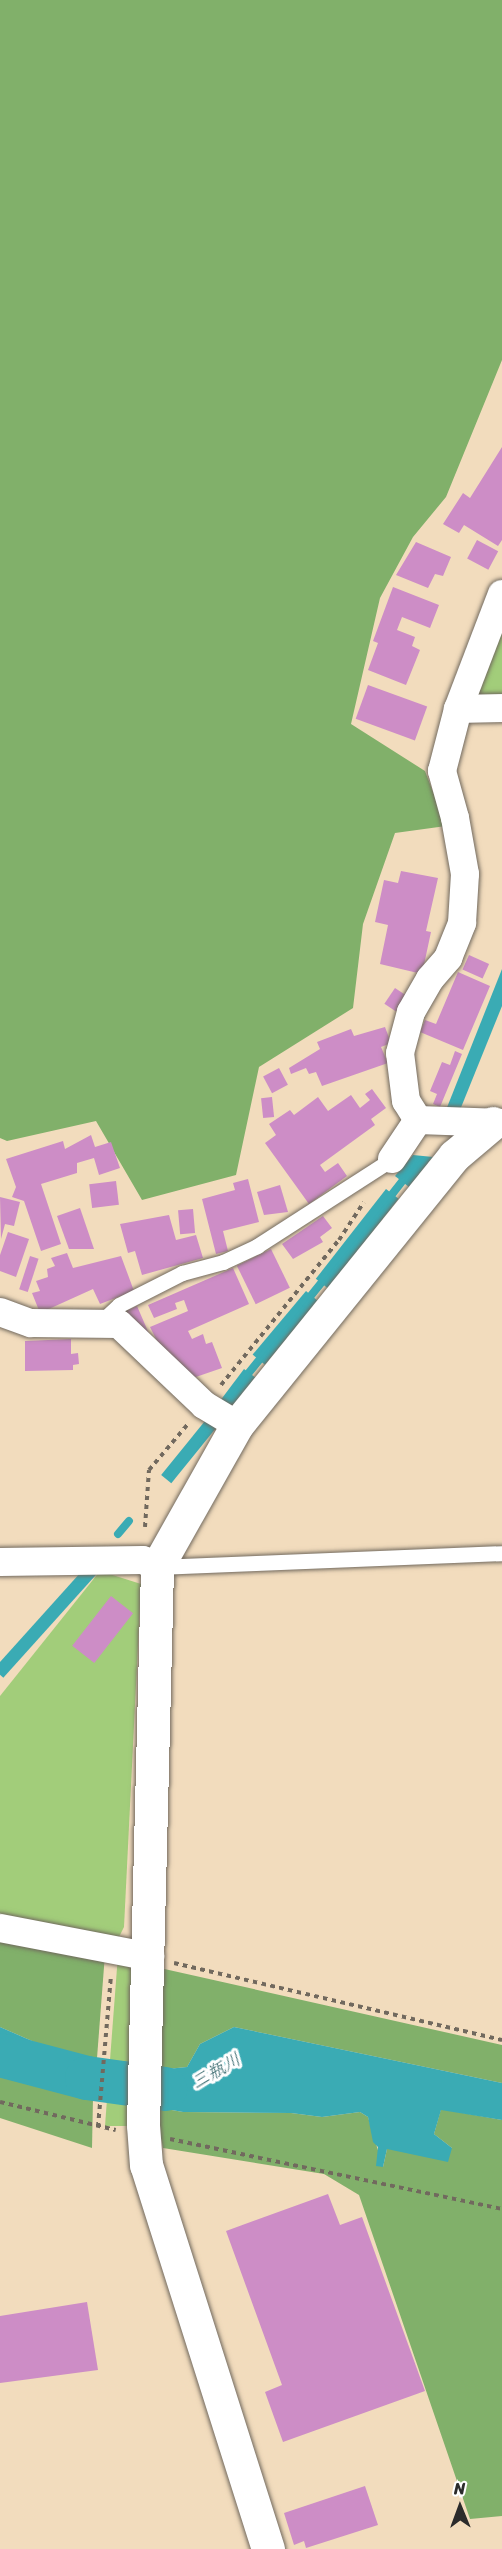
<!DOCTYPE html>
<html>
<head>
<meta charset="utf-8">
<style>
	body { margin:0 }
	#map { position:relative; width:502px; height:2549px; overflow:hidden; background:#f2dcbd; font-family:Sriracha,"Klee One",sans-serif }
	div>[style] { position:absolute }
	.green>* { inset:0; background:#a2cd7a }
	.forest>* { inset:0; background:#81b06a }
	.water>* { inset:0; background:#3aabb4; transform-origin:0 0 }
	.stream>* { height:8px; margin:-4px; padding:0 4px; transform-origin:4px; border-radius:4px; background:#3aabb4 }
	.river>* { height:44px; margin:-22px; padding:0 22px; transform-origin:22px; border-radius:22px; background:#3aabb4 }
	.building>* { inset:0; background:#cd8dc6; transform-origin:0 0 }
	.path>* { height:4px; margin-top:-2px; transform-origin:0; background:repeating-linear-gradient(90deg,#71695e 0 4.5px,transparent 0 9px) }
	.roads { filter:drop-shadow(0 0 2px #71695e) drop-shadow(0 0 2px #71695e) }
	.lane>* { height:15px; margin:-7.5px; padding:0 7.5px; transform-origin:7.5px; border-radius:7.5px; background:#fff }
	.street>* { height:28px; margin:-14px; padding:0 14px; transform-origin:14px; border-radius:14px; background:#fff }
	.secondary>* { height:33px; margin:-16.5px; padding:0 16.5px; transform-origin:16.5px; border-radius:16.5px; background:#fff }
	span { translate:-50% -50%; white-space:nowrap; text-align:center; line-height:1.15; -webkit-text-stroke:6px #fff; paint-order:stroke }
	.water-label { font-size:18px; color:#326569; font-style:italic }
	.north { position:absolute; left:430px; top:2477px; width:60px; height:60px; -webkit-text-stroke:4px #fff; paint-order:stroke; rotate:359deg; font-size:16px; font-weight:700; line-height:24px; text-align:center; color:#2b2b2b }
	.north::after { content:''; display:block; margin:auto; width:21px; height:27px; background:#2b2b2b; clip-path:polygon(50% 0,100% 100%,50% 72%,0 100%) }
</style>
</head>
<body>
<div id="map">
	<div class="green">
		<i style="clip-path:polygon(502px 626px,502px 703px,473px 698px)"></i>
		<i style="clip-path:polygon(100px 1571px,141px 1584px,124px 1927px,116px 1943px,0 1921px,0 1696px)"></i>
		<i style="clip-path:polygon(118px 1955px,136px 1959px,133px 2062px,110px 2060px)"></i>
		<i style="clip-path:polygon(107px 2099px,131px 2104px,130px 2126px,105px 2126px)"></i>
	</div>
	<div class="forest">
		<i style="clip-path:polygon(0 0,502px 0,502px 360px,446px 497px,413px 537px,380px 598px,351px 724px,425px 771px,446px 826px,395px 833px,363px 924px,353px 1008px,259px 1067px,236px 1175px,142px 1200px,96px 1121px,7px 1141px,0 1138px)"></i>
		<i style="clip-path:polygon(0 1937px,105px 1954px,97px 2058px,55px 2051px,0 2027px)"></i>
		<i style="clip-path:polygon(160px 1968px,502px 2045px,502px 2083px,234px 2027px,200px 2044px,187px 2067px,157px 2070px)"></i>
		<i style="clip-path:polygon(0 2070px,93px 2098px,92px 2148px,0 2118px)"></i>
		<i style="clip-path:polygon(155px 2107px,183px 2112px,291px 2113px,322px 2117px,360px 2112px,368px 2117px,383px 2167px,387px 2149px,452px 2148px,434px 2134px,441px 2109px,502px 2120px,502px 2516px,470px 2519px,359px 2195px,324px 2174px,163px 2148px)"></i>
	</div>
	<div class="water">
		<i style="clip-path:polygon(502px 969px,502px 1006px,460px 1110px,446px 1110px)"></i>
		<i style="clip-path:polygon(413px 1155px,433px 1157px,409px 1187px,395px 1176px)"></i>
		<i style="left:386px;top:1189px;width:16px;height:114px;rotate:38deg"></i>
		<i style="left:306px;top:1291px;width:16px;height:83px;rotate:40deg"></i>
		<i style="left:244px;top:1369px;width:15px;height:40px;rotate:37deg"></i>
		<i style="left:209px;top:1416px;width:13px;height:76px;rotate:39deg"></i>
		<i style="left:90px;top:1562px;width:13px;height:144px;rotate:42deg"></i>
		<i style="clip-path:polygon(0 2027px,55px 2051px,97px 2058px,93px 2098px,0 2070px)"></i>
		<i style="clip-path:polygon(234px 2027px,502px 2083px,502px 2120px,441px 2110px,434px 2134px,452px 2148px,448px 2162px,387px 2149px,383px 2167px,376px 2166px,378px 2147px,373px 2142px,368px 2117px,360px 2112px,322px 2117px,291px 2113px,183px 2112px,155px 2107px,157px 2070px,187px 2067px,200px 2044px)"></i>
		<i style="left:110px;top:2060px;width:23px;height:39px;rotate:5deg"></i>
	</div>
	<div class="stream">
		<i style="left:386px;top:1202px;width:36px;rotate:-52deg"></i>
		<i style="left:305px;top:1303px;width:33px;rotate:-51deg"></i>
		<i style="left:243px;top:1380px;width:36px;rotate:-51deg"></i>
		<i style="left:118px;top:1534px;width:17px;rotate:-50deg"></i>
	</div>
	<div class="river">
		<i style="left:0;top:2055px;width:90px;rotate:14.8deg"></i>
		<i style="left:87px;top:2078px;width:79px;rotate:8deg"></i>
	</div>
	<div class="building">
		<i style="clip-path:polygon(502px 447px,502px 540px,498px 546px,464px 525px,459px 533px,443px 524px,463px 493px,470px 498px)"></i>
		<i style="left:477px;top:540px;width:24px;height:21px;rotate:28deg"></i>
		<i style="clip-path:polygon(416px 542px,451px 557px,443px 576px,435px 574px,428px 588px,396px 575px)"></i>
		<i style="clip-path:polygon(393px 587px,439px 605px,430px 628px,402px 617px,397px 630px,415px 637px,412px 646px,420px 650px,406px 685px,368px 670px,378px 643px,373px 641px)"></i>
		<i style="left:368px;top:685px;width:63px;height:36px;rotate:20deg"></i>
		<i style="clip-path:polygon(401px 871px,438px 878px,426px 931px,431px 932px,422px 974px,380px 964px,388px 925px,375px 922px,384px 880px,398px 883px)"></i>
		<i style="left:469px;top:955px;width:22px;height:16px;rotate:24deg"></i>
		<i style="clip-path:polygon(458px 972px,490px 986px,463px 1050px,420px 1032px,425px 1020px,436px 1024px)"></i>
		<i style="left:395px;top:988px;width:14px;height:19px;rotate:34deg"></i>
		<i style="clip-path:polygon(385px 1027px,391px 1043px,381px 1047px,388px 1063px,322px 1086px,316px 1072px,309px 1074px,306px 1068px,291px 1074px,289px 1068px,320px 1049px,317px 1042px,351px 1029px,354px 1036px)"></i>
		<i style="clip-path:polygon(455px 1051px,462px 1054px,440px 1107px,433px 1104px,437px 1094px,430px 1091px,442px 1062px,450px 1065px)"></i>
		<i style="left:279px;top:1068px;width:19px;height:18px;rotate:62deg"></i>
		<i style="clip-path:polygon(372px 1089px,386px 1108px,371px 1119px,375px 1125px,320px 1165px,325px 1172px,338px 1163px,347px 1176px,309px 1204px,265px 1143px,276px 1135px,269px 1124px,290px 1110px,294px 1115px,318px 1097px,328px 1111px,351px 1095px,360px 1108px,370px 1100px,365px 1094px)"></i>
		<i style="left:272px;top:1097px;width:20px;height:11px;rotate:84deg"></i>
		<i style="clip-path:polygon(91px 1135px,95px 1147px,111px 1142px,120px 1168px,99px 1175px,94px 1158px,77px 1163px,77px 1173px,41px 1184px,61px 1244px,41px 1251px,24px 1201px,12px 1197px,16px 1187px,6px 1159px,63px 1141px,65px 1149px)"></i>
		<i style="clip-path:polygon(248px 1179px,259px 1222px,223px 1231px,228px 1251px,216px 1254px,202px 1199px,235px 1190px,233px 1183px)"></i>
		<i style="left:116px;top:1181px;width:24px;height:27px;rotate:83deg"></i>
		<i style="clip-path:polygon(280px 1185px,288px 1212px,264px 1215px,257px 1192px)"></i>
		<i style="clip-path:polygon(0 1197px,20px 1202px,14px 1226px,5px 1224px,1px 1239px)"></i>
		<i style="clip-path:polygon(80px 1208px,94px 1249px,69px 1249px,57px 1216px)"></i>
		<i style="left:193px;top:1209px;width:24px;height:15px;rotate:85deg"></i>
		<i style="clip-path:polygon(169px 1215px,176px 1240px,196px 1235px,203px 1258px,142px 1275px,135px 1251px,128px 1253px,120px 1224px)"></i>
		<i style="clip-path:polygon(323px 1216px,332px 1228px,320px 1237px,323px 1242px,293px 1259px,282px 1244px)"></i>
		<i style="clip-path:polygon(8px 1232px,29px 1239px,16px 1277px,0 1271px,0 1255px)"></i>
		<i style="left:271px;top:1249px;width:43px;height:38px;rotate:64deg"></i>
		<i style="clip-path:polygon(67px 1253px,73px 1268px,121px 1256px,134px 1291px,100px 1304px,93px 1289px,40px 1313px,32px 1293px,40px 1291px,36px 1281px,48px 1277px,47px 1269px,55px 1266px,51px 1258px)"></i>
		<i style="left:30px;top:1256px;width:9px;height:35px;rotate:18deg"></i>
		<i style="clip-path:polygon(233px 1268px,249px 1304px,188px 1331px,192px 1339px,203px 1334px,206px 1344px,212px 1342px,222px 1368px,190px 1379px,164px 1355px,150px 1327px,188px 1311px,184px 1300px,175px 1303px,177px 1309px,154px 1318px,148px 1305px)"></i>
		<i style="clip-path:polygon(137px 1306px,150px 1336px,146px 1338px,139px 1323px,133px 1326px,126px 1311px)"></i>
		<i style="clip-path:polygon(71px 1339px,71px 1354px,78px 1353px,79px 1364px,73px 1365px,73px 1370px,25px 1371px,25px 1341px)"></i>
		<i style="left:111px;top:1596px;width:28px;height:63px;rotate:38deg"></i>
		<i style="clip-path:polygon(328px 2194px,340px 2225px,362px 2217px,425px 2391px,283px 2442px,265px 2392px,282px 2385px,226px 2231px)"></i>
		<i style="clip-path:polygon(87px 2302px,98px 2370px,0 2383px,0 2316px)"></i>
		<i style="clip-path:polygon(365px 2486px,378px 2525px,306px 2548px,304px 2541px,294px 2545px,284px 2513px)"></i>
	</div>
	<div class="path">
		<i style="left:221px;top:1385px;width:187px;rotate:-50.9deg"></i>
		<i style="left:339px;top:1240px;width:45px;rotate:-56.7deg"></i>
		<i style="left:145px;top:1527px;width:57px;rotate:-86deg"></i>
		<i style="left:149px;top:1470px;width:59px;rotate:-49.8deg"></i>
		<i style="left:174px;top:1963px;width:337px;rotate:13.2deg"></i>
		<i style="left:0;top:2102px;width:119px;rotate:13.6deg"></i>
		<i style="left:98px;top:2127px;width:152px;rotate:-85.1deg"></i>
		<i style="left:170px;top:2139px;width:339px;rotate:11.9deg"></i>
	</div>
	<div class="roads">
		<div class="lane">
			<i style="left:102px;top:1321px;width:23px;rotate:-43deg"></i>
			<i style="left:119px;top:1305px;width:71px;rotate:-26.9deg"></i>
			<i style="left:182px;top:1273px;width:42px;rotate:-15deg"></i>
			<i style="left:223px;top:1262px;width:38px;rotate:-25deg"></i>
			<i style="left:257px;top:1246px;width:161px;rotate:-32.8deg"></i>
			<i style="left:157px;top:1567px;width:345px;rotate:-2.3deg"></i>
		</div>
		<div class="street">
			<i style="left:458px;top:709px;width:44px;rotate:-1.3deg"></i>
			<i style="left:418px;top:1120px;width:22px;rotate:-122deg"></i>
			<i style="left:406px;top:1101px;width:48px;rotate:-97.1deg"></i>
			<i style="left:400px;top:1053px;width:42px;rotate:-75deg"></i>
			<i style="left:411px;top:1012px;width:38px;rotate:-60deg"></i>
			<i style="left:430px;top:979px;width:28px;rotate:-49deg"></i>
			<i style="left:448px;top:958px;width:38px;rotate:-68deg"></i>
			<i style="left:462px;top:923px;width:49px;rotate:-86.5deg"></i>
			<i style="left:465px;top:874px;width:57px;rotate:-100.1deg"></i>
			<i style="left:455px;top:818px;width:49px;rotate:-105.5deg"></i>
			<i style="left:442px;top:771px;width:64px;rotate:-75.5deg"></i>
			<i style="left:458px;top:709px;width:123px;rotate:-69.1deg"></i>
			<i style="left:418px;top:1120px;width:84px;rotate:2deg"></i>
			<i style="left:392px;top:1159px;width:47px;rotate:-56.3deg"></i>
			<i style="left:0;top:1312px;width:33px;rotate:20deg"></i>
			<i style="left:31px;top:1323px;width:88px;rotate:0.7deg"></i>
			<i style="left:119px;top:1324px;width:117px;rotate:43.6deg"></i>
			<i style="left:204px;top:1405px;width:39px;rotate:31deg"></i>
			<i style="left:0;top:1562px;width:143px;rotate:-0.8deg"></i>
			<i style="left:143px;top:1560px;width:16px;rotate:27deg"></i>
			<i style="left:0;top:1928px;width:153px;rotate:10.9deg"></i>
		</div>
		<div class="secondary">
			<i style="left:268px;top:2549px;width:403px;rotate:-107.6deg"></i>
			<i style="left:146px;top:2165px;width:40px;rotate:-94.3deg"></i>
			<i style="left:143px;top:2125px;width:558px;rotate:-88.56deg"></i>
			<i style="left:157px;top:1567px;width:163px;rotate:-60.6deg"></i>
			<i style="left:237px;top:1425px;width:346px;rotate:-51.1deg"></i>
			<i style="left:454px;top:1156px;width:51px;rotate:-40.2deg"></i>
		</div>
	</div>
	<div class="water-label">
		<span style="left:216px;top:2071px;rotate:-30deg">三瓶川</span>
	</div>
	<div class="north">N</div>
</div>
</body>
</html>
